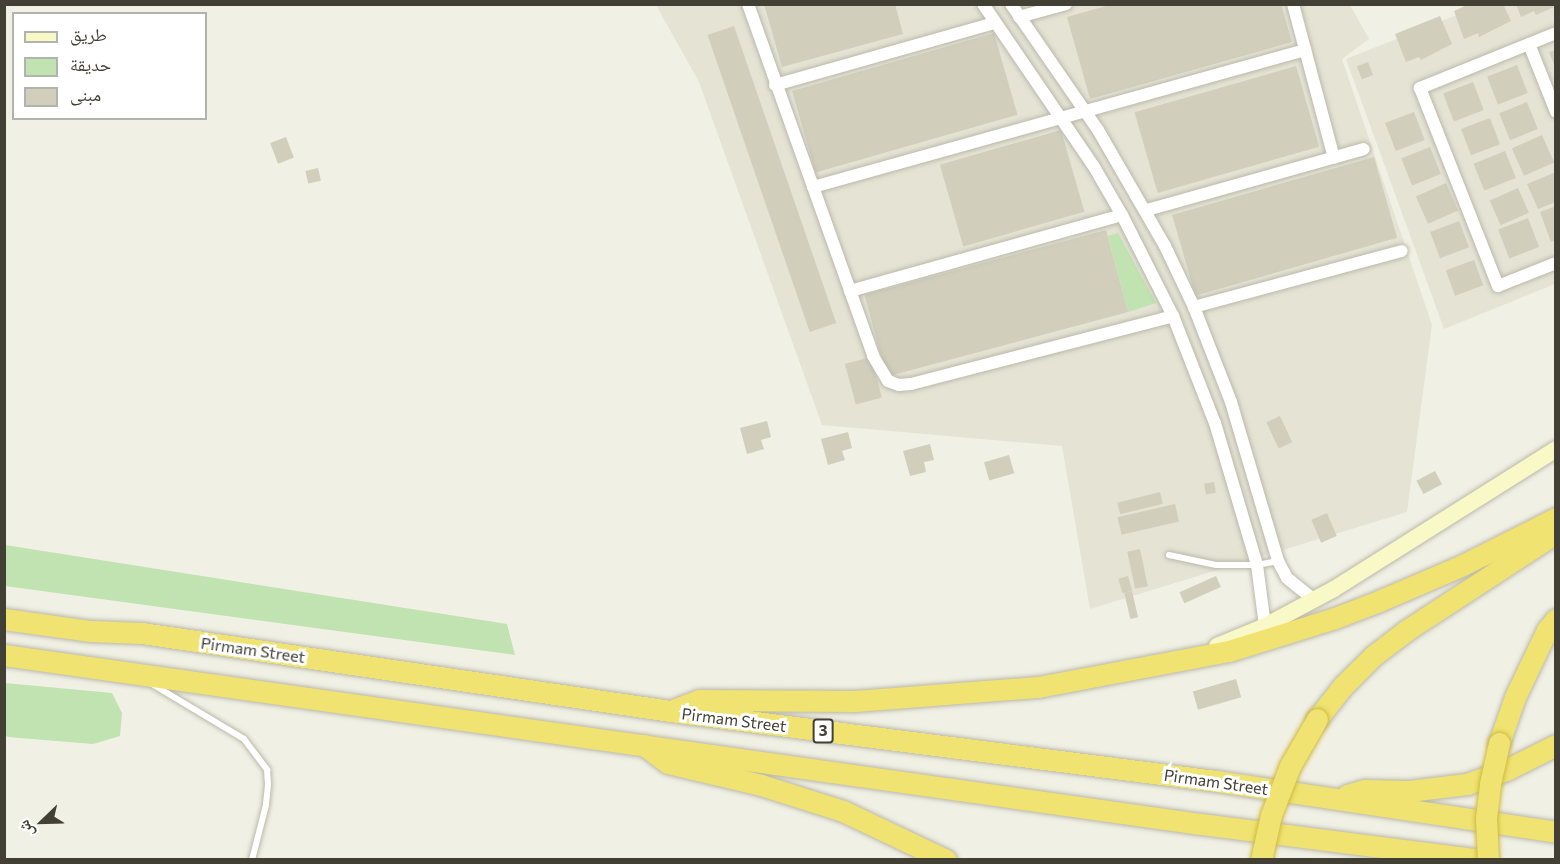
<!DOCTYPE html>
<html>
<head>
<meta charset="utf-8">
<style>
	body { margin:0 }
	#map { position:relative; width:1560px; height:864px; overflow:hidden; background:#f1f0e5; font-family:Commissioner,"Noto Naskh Arabic",sans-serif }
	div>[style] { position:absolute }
	.residential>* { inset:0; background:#e4e3d4 }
	.green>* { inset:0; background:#c1e2b1 }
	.building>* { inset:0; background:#d1cebc; transform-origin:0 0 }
	.roads { filter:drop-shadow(0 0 2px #bbb9a9) drop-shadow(0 0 2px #bbb9a9) }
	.lane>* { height:6px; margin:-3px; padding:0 3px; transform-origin:3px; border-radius:3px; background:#fff }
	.street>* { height:12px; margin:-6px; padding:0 6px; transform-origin:6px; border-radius:6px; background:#fff }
	.secondary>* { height:16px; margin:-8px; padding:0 8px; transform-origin:8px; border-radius:8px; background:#f9f8c7 }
	.highway>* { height:21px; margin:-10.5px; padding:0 10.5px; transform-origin:10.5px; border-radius:10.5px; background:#f0e371 }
	.bridges { filter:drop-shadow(0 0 2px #ceba42) drop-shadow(0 0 2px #ceba42) }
	.highway-bridge>* { height:21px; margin:-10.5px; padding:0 10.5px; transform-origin:10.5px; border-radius:10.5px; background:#f0e371 }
	span { translate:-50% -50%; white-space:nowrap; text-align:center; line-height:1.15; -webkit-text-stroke:6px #fff; paint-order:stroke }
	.shield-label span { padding:2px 4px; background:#fff; border:2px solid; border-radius:4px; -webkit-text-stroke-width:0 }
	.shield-label { font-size:15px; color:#424035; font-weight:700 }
	.street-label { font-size:16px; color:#424035 }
	.frame { position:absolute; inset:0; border:6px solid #424035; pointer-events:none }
	.legend { position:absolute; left:12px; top:12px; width:195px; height:108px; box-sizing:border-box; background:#fff; border:2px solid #b3b3ae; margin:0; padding:8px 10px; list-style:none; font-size:18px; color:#424035 }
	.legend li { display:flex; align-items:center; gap:12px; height:30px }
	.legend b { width:30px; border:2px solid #b3b3ae }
	.north { position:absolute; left:12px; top:792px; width:60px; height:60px; -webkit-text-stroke:4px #fff; paint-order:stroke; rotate:247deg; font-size:16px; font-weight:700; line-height:24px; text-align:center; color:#424035 }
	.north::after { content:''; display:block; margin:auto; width:21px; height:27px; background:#424035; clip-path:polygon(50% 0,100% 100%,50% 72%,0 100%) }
</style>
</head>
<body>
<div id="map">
	<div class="residential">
		<i style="clip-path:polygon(656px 5px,1350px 5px,1369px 39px,1342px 59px,1432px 325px,1407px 512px,1090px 609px,1062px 446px,822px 425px,699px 82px)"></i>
		<i style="clip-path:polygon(1482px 5px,1555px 5px,1555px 284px,1444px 329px,1346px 59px)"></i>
	</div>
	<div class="green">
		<i style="clip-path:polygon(1118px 233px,1156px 303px,1128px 312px,1108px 236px)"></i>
		<i style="clip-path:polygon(5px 545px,507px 624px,515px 655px,5px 586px)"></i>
		<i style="clip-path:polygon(5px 683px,112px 693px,122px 713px,120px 736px,93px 744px,8px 737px,5px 735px)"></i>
	</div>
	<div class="building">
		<i style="clip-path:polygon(764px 4px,895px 4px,903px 34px,782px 67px)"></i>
		<i style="clip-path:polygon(1113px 4px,1281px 4px,1292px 42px,1090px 99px,1067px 17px)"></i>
		<i style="clip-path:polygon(1469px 4px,1503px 4px,1511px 21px,1479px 37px,1478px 33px,1464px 39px,1454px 11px)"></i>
		<i style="clip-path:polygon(1516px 4px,1553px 4px,1554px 7px,1536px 15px,1534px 11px,1521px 17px)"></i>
		<i style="clip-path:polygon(1440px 16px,1452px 44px,1421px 60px,1419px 57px,1406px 62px,1395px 34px)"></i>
		<i style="left:734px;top:26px;width:314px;height:28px;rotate:71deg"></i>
		<i style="left:994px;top:33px;width:85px;height:210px;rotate:74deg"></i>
		<i style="clip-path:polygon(1556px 50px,1556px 67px,1555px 67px,1549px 52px)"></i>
		<i style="left:1368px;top:62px;width:14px;height:12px;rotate:69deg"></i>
		<i style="left:1517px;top:65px;width:30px;height:32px;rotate:69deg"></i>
		<i style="left:1296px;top:66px;width:84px;height:168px;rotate:74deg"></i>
		<i style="left:1473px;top:82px;width:30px;height:32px;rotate:69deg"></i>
		<i style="left:1527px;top:102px;width:29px;height:30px;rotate:68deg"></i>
		<i style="left:1414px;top:112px;width:30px;height:31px;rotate:69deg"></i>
		<i style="left:1490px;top:118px;width:28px;height:31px;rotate:69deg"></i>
		<i style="left:1061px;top:130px;width:85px;height:126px;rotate:74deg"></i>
		<i style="left:1542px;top:135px;width:30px;height:33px;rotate:66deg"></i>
		<i style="left:286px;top:137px;width:22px;height:17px;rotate:69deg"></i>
		<i style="left:1430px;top:147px;width:29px;height:31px;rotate:68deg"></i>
		<i style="left:1505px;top:151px;width:29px;height:34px;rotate:68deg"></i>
		<i style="left:1374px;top:157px;width:84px;height:210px;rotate:74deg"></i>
		<i style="left:318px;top:168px;width:13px;height:13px;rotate:77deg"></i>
		<i style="clip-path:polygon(1556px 172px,1556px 202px,1538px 209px,1527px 184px)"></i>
		<i style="left:1446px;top:183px;width:30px;height:33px;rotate:66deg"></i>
		<i style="left:1518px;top:188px;width:27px;height:31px;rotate:66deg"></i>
		<i style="clip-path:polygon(1556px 206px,1556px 240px,1551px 242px,1540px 212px)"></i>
		<i style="left:1528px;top:218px;width:31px;height:32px;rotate:69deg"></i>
		<i style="left:1459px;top:221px;width:28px;height:31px;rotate:69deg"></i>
		<i style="left:1106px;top:230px;width:85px;height:250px;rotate:75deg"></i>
		<i style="left:1474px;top:260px;width:27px;height:30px;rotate:70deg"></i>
		<i style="left:871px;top:357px;width:42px;height:27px;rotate:75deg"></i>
		<i style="left:1280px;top:416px;width:29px;height:15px;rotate:65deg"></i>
		<i style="clip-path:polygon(767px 421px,771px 437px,761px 440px,764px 449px,747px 454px,740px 428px)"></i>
		<i style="clip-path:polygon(848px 432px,852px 448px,842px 451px,845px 460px,828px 465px,821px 439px)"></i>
		<i style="clip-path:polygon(930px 444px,934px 460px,924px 462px,926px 472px,910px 476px,903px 451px)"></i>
		<i style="left:1009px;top:455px;width:19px;height:26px;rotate:74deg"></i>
		<i style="left:1435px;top:471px;width:15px;height:21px;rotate:62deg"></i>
		<i style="left:1214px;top:482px;width:11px;height:10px;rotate:80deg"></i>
		<i style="left:1160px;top:492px;width:12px;height:44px;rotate:76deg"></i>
		<i style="left:1175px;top:504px;width:18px;height:59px;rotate:77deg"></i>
		<i style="left:1327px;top:513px;width:25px;height:17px;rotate:67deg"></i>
		<i style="left:1140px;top:549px;width:38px;height:13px;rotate:78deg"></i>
		<i style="left:1128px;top:576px;width:15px;height:10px;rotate:74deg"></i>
		<i style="left:1216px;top:576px;width:12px;height:40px;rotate:66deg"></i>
		<i style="left:1132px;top:591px;width:27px;height:8px;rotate:77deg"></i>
		<i style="left:1236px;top:679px;width:19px;height:45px;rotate:74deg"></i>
	</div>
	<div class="roads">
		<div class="lane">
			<i style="left:1169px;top:555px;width:48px;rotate:12deg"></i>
			<i style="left:1216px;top:565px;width:41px"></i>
			<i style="left:1257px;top:565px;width:20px;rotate:-11deg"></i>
			<i style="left:152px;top:684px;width:107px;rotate:30.9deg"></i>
			<i style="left:244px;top:739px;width:39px;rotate:53deg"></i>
			<i style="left:267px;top:770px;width:15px;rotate:86deg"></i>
			<i style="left:268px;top:785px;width:20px;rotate:96deg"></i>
			<i style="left:266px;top:805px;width:57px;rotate:104.3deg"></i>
		</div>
		<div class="street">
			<i style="left:748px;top:4px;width:374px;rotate:70.4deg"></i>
			<i style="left:873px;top:356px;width:29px;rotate:59deg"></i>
			<i style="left:888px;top:381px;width:12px;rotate:20deg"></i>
			<i style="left:899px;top:385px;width:12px;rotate:-5deg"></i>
			<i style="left:911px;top:384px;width:271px;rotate:-14.5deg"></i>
			<i style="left:983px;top:4px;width:195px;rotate:55.7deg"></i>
			<i style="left:1093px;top:165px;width:58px;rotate:59.9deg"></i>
			<i style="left:1122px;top:215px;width:113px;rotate:63.2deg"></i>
			<i style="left:1173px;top:316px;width:115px;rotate:68.6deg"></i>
			<i style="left:1215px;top:423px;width:148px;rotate:73.5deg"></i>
			<i style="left:1257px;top:565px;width:62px;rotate:82.5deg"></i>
			<i style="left:1011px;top:4px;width:153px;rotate:55.4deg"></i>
			<i style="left:1098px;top:130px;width:134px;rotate:60deg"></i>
			<i style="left:1165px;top:246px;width:68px;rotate:64.6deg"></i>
			<i style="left:1194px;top:307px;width:102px;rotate:68.7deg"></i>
			<i style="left:1231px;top:402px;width:166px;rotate:73.5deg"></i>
			<i style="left:1278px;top:561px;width:19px;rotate:62deg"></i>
			<i style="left:1287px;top:578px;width:35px;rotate:39deg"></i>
			<i style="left:1293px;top:4px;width:159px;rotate:75.1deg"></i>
			<i style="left:1019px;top:17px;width:49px;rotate:-15.5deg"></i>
			<i style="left:1556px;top:33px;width:147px;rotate:158deg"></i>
			<i style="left:1420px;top:88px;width:213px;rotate:68.5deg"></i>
			<i style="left:1498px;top:286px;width:62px;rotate:-21.6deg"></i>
			<i style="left:1529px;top:44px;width:73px;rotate:68.3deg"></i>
			<i style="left:775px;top:85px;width:228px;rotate:-15.8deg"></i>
			<i style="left:813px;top:187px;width:511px;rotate:-15.56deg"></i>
			<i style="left:1147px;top:210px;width:225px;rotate:-15.7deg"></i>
			<i style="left:850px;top:291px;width:282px;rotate:-15.6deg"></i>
			<i style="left:1194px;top:307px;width:215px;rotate:-15.1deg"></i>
		</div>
		<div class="secondary">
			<i style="left:1217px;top:646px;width:52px;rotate:-22.6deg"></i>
			<i style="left:1265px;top:626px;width:78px;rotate:-28.2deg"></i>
			<i style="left:1334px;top:589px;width:262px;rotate:-32.2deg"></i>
		</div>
		<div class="highway">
			<i style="left:4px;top:619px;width:88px;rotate:7.9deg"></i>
			<i style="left:91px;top:631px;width:51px;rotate:2.2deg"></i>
			<i style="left:142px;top:633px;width:534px;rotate:8.4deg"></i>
			<i style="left:670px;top:711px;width:550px;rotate:7.31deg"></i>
			<i style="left:1216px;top:781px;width:344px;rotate:8.5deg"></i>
			<i style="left:4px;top:655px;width:1209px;rotate:8.04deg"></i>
			<i style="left:1201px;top:824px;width:282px;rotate:7.3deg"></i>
			<i style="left:673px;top:710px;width:28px;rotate:-21deg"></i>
			<i style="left:699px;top:700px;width:156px;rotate:0.4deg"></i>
			<i style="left:855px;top:701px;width:184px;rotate:-4.4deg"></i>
			<i style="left:1038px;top:687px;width:194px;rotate:-10.7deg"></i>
			<i style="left:1229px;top:651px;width:111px;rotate:-17.3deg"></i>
			<i style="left:1335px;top:618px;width:47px;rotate:-21.1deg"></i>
			<i style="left:1379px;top:601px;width:91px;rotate:-23.2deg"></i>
			<i style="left:1463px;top:565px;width:104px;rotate:-26.8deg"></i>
			<i style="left:1317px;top:719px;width:42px;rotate:-51.8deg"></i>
			<i style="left:1343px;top:686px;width:42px;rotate:-45deg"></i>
			<i style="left:1373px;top:656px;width:43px;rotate:-37.4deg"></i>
			<i style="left:1407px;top:630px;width:178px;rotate:-33.1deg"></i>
			<i style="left:1499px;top:743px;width:49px;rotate:-70.8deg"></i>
			<i style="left:1515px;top:697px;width:74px;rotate:-64.5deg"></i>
			<i style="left:1547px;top:630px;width:14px;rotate:-51deg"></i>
			<i style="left:644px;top:745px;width:30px;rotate:37deg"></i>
			<i style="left:668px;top:763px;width:96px;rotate:13.3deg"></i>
			<i style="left:761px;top:785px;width:86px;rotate:17.6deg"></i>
			<i style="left:843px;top:811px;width:114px;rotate:25.4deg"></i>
			<i style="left:1347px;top:795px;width:18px;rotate:-16deg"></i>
			<i style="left:1364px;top:790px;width:45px;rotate:1.3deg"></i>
			<i style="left:1409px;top:791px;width:58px;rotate:-6.9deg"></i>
			<i style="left:1467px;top:784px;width:41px;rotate:-19.7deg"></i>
			<i style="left:1506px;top:770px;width:56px;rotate:-26.6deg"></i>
		</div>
	</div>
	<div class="bridges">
		<div class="highway-bridge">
			<i style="left:1261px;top:860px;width:46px;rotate:-77.5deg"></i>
			<i style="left:1271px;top:815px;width:53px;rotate:-68.8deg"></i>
			<i style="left:1290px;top:766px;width:54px;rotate:-60.1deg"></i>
			<i style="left:1488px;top:860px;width:42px;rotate:-92.7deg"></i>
			<i style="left:1486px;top:818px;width:34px;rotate:-83deg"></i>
			<i style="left:1490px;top:784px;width:42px;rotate:-77.6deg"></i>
		</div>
	</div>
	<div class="shield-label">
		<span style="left:823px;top:731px">3</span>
	</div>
	<div class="street-label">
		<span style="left:253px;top:650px;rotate:8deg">Pirmam Street</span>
		<span style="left:734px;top:720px;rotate:7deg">Pirmam Street</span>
		<span style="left:1216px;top:782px;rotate:8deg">Pirmam Street</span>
	</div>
	<div class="frame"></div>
	<ul class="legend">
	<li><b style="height:8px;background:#f9f8c7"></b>طريق</li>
	<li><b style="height:16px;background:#c1e2b1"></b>حديقة</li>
	<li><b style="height:16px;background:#d1cebc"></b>مبنى</li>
	</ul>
	<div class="north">ش</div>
</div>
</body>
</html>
